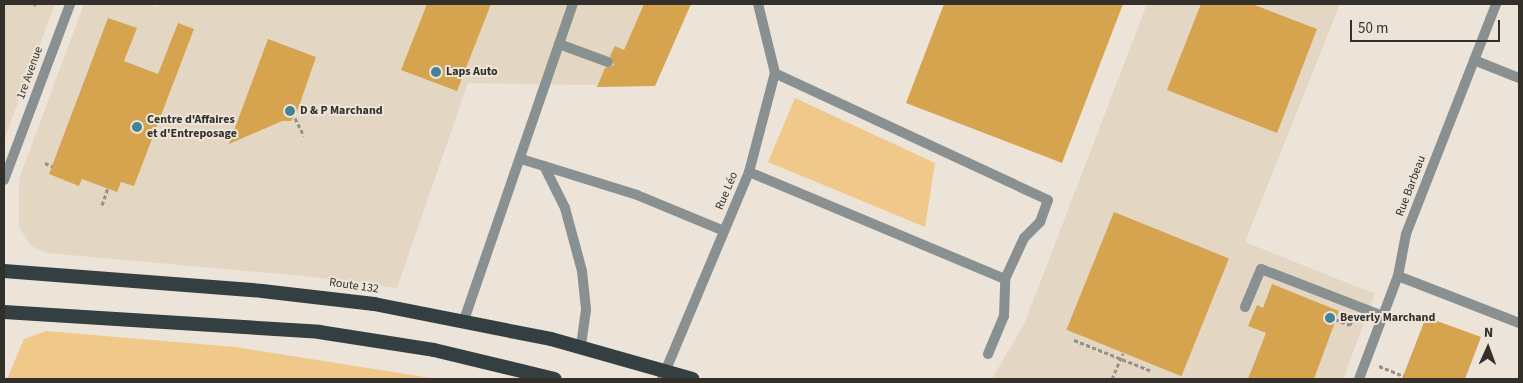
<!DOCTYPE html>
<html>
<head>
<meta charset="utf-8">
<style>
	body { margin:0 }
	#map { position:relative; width:1523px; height:383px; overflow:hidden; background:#ece4d8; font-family:"Source Sans 3",sans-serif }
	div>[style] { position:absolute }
	.built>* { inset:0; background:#e3d7c4 }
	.green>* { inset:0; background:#efc88a }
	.building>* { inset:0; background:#d6a34e; transform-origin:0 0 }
	.path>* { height:3px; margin-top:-1.5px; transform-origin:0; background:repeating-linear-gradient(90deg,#959088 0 4px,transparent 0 6.5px) }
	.service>* { height:10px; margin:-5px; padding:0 5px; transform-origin:5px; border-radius:5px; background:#899091 }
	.minor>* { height:10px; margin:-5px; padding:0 5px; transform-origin:5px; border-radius:5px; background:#899091 }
	.trunk>* { height:14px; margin:-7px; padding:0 7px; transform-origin:7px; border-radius:7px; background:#343f42 }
	.dots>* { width:14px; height:14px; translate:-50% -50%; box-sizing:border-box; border:2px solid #ece4d8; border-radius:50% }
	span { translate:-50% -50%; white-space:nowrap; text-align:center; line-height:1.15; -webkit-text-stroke:4px #ece4d8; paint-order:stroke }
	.poi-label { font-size:12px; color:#33302c; font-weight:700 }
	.left { translate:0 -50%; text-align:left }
	.street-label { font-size:12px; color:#33302c }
	.frame { position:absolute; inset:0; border:5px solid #33302c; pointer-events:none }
	.north { position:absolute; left:1463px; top:323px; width:50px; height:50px; -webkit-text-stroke:4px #ece4d8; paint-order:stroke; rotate:2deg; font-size:14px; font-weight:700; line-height:20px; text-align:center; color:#33302c }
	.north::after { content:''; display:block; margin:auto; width:18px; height:22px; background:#33302c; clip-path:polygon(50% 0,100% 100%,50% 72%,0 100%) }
	.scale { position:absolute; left:1350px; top:20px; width:150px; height:22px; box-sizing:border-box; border:2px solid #33302c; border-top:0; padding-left:6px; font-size:15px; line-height:18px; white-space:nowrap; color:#33302c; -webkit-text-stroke:4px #ece4d8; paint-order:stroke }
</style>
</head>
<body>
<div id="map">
	<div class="built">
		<i style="clip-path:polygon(4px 4px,55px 4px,4px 140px)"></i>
		<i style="clip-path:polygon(84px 4px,149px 4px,158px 7px,159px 4px,691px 4px,655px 86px,468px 83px,397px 288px,305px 276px,47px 253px,31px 246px,19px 227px,19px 179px)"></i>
		<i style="clip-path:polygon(1147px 4px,1340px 4px,1245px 242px,1375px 294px,1343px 379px,992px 379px,1025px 322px)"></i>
	</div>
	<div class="green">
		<i style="clip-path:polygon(795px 98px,935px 163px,925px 227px,768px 162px)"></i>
		<i style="clip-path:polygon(46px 331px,235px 347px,437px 379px,7px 379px,24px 339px)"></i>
	</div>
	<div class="building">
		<i style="clip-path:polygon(427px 4px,491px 4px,457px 91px,401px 70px)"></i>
		<i style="clip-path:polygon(644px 4px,691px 4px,655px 86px,597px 87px,605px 68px,614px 65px,610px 56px,615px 46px,624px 50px)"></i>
		<i style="clip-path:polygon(944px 4px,1123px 4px,1062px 163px,906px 103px)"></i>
		<i style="clip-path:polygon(1201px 4px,1252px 4px,1317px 29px,1277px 133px,1167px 90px)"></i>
		<i style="clip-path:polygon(108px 18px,137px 28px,124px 61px,158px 74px,178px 23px,194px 29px,134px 186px,121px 182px,117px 192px,82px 179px,79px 186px,49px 174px)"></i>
		<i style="clip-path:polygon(268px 39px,316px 57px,297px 112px,291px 121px,282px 121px,229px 144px)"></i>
		<i style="left:1114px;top:212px;width:124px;height:127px;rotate:22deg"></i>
		<i style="clip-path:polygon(1272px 284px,1339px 311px,1314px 379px,1248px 379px,1266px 333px,1248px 326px,1257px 305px,1263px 308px)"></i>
		<i style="clip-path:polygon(1426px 317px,1481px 337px,1465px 379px,1402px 379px)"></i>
	</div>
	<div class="path">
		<i style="left:34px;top:4px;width:2px;rotate:27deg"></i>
		<i style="left:295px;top:118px;width:20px;rotate:63deg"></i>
		<i style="left:45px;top:163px;width:8px;rotate:23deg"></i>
		<i style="left:102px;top:205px;width:18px;rotate:-71deg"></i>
		<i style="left:1335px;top:319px;width:16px;rotate:22deg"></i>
		<i style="left:1350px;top:325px;width:5px;rotate:-68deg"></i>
		<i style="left:1074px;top:340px;width:84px;rotate:21.7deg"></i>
		<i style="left:1379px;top:366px;width:27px;rotate:22deg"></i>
		<i style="left:1112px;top:379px;width:28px;rotate:-67deg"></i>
	</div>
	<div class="service">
		<i style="left:559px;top:44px;width:52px;rotate:20.2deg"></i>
		<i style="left:521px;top:159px;width:24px;rotate:17deg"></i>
		<i style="left:544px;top:166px;width:47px;rotate:63.4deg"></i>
		<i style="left:565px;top:208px;width:65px;rotate:74.9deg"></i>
		<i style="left:582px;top:271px;width:39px;rotate:84deg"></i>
		<i style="left:586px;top:310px;width:36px;rotate:98deg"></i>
		<i style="left:544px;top:166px;width:97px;rotate:17.3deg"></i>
		<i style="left:637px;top:195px;width:94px;rotate:22.5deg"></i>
		<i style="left:749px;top:172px;width:277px;rotate:22.7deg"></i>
		<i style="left:1005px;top:279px;width:45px;rotate:-65.1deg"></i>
		<i style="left:1024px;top:238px;width:23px;rotate:-45deg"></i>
		<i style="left:1040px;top:222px;width:23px;rotate:-70deg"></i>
		<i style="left:1048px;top:200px;width:301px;rotate:-155.1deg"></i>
		<i style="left:1245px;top:307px;width:41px;rotate:-67.2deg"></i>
		<i style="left:1261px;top:269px;width:131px;rotate:21.1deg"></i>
		<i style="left:464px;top:320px;width:334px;rotate:-71deg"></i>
		<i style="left:988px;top:354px;width:41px;rotate:-67.2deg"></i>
		<i style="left:1004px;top:316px;width:37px;rotate:-88deg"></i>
	</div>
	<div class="minor">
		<i style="left:1474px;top:60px;width:48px;rotate:21.8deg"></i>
		<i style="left:4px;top:180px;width:188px;rotate:-69.4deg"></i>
		<i style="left:1398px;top:276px;width:130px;rotate:21.2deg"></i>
		<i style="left:662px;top:379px;width:225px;rotate:-67.2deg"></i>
		<i style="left:749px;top:172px;width:102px;rotate:-75.3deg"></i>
		<i style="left:775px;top:73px;width:71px;rotate:-103.8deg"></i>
		<i style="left:1359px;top:379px;width:110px;rotate:-69.3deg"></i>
		<i style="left:1398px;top:276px;width:43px;rotate:-79.2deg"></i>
		<i style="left:1406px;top:234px;width:247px;rotate:-68.6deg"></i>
	</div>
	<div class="trunk">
		<i style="left:4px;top:271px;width:259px;rotate:4.4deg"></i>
		<i style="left:262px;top:291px;width:113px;rotate:6.6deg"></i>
		<i style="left:374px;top:304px;width:180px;rotate:11.2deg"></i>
		<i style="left:551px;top:339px;width:147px;rotate:15.8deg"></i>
		<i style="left:4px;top:312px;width:316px;rotate:3.6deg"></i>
		<i style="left:319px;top:332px;width:116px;rotate:8.9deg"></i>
		<i style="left:434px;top:350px;width:124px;rotate:13.5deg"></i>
	</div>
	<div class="dots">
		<i style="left:436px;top:72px;background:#428395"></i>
		<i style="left:290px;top:111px;background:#428395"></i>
		<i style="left:137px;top:127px;background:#428395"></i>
		<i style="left:1330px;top:318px;background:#428395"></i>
	</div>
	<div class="poi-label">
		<span class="left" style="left:446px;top:72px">Laps Auto</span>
		<span class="left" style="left:300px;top:111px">D &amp; P Marchand</span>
		<span class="left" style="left:147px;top:127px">Centre d'Affaires<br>et d'Entreposage</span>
		<span class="left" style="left:1340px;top:318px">Beverly Marchand</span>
	</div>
	<div class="street-label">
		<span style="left:30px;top:73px;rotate:-70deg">1re Avenue</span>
		<span style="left:1411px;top:186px;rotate:-69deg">Rue Barbeau</span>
		<span style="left:727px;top:191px;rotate:-67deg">Rue Léo</span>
		<span style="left:354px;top:286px;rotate:8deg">Route 132</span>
	</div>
	<div class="frame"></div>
	<div class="north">N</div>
	<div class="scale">50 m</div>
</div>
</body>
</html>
